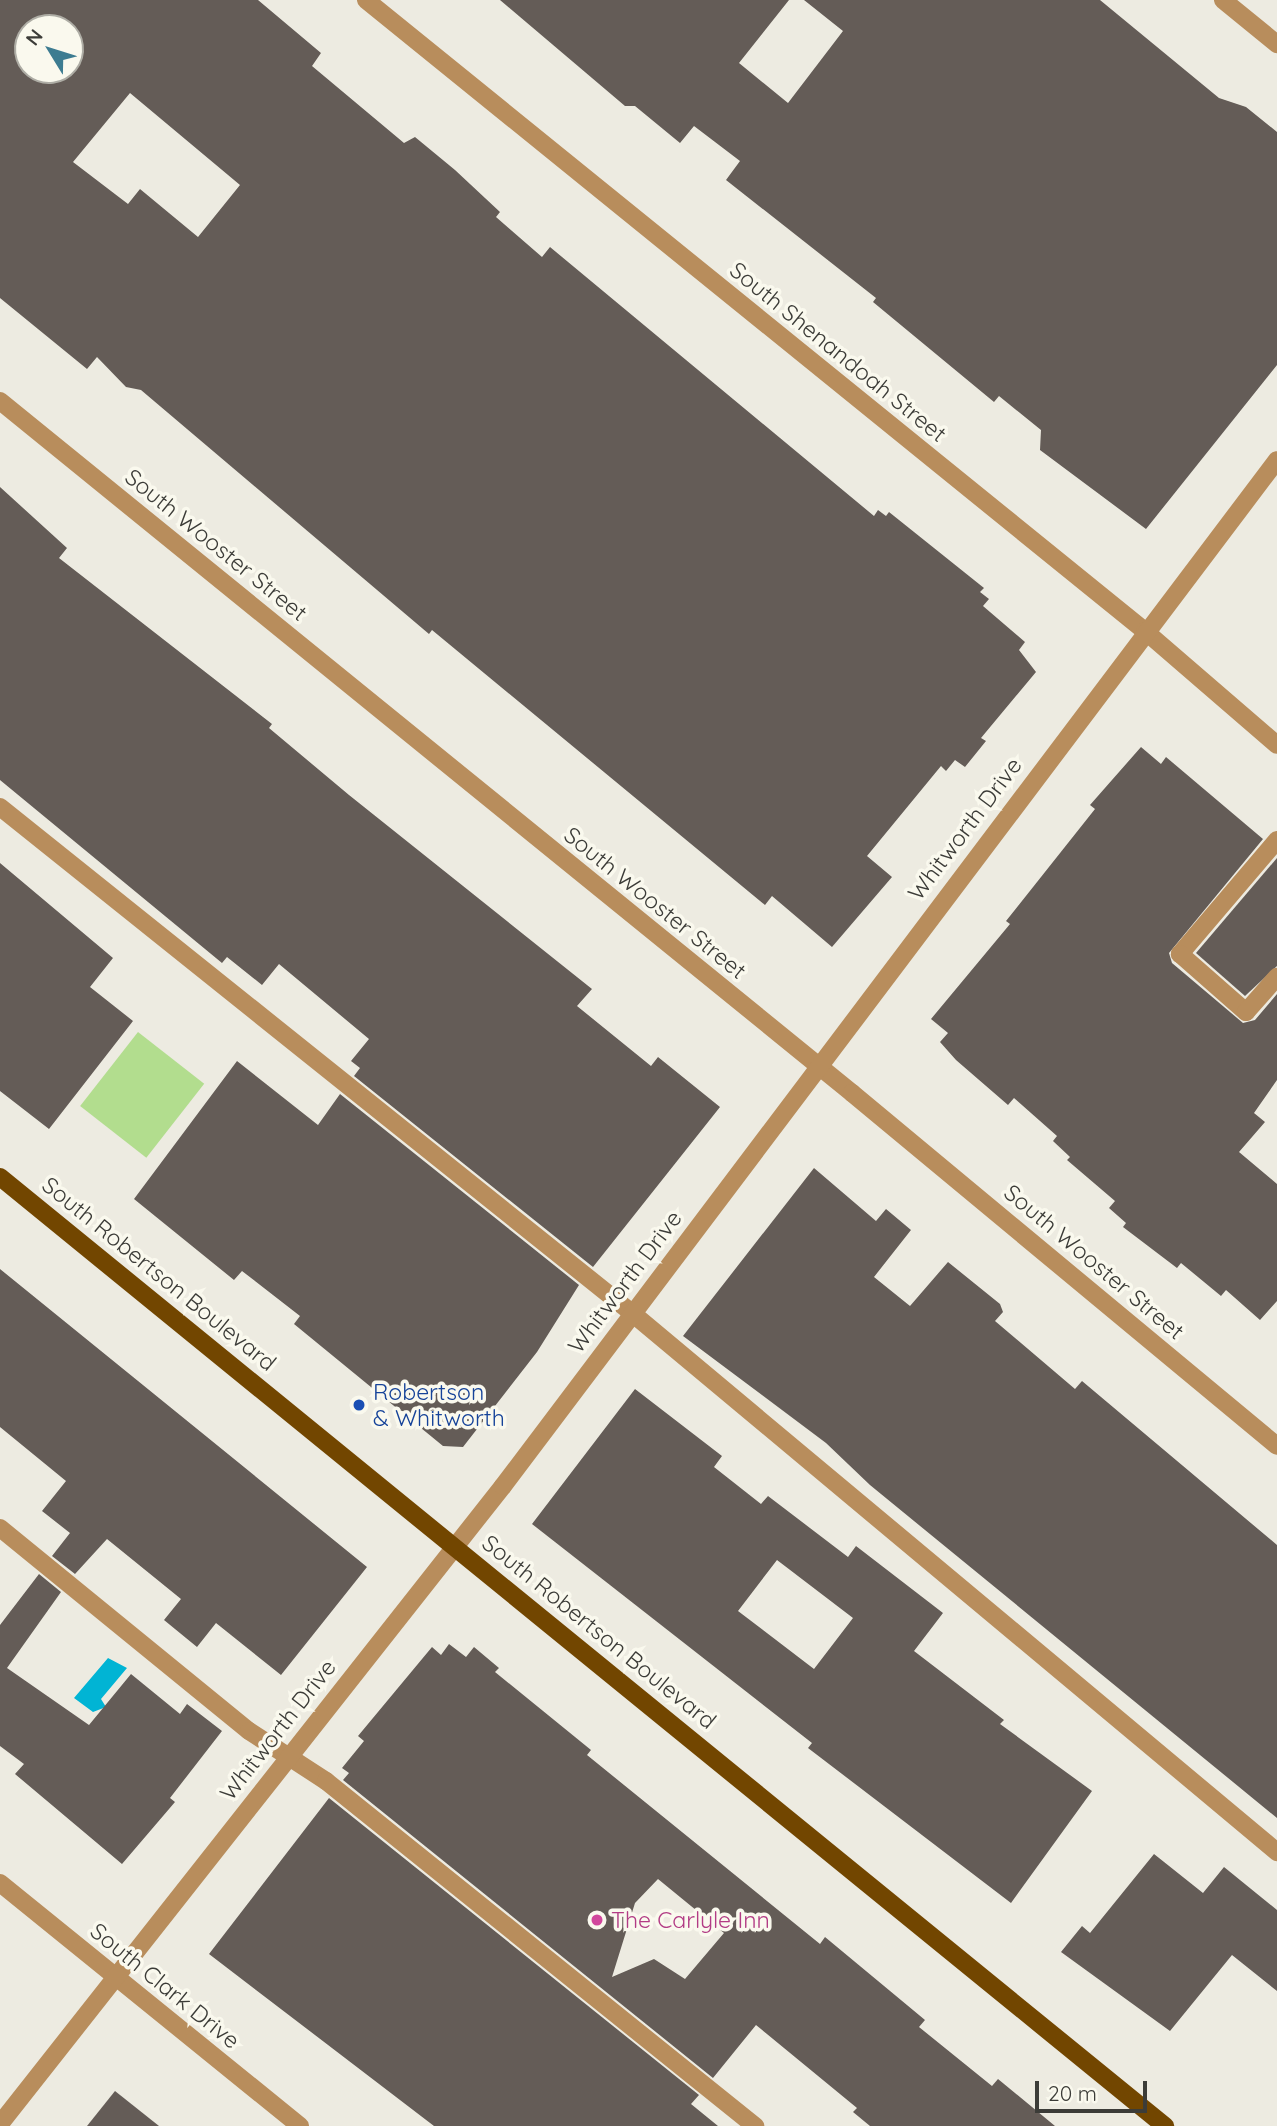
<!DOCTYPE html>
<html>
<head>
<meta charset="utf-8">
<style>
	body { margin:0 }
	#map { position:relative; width:1277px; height:2126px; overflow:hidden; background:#edebe1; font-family:Quicksand,sans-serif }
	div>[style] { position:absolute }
	.green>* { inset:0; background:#b2dd8e; transform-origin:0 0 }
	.water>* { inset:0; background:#01b4d4 }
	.building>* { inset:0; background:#645c57 }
	.minor>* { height:18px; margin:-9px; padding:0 9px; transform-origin:9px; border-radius:9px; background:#b88d5c }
	.major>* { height:18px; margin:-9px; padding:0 9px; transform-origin:9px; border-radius:9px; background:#724600 }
	.dots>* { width:19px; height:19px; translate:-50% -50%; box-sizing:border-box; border:4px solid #faf9ee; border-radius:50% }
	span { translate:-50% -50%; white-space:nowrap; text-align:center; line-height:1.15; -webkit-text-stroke:7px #faf9ee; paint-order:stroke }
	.street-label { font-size:23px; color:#3c3c38 }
	.transit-label { font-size:23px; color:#164399 }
	.left { translate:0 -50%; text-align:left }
	.hotel-label { font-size:23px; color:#b23c85 }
	.north { position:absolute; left:14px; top:14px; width:70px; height:70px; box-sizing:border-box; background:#faf9ee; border:2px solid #aeada5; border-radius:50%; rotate:308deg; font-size:19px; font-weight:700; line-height:28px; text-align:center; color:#3c3c38 }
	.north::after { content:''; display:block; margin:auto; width:24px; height:32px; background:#3d7c91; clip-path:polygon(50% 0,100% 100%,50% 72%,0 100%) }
	.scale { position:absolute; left:1035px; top:2081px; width:112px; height:32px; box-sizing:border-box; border:4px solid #3c3c38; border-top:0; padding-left:9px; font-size:21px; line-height:24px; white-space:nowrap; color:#3c3c38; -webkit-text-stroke:5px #faf9ee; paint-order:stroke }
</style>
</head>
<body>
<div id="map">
	<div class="green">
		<i style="left:138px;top:1032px;width:84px;height:94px;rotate:38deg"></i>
	</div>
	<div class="water">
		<i style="clip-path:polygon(108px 1658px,127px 1668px,101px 1699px,106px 1707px,93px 1712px,74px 1698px)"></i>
	</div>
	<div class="building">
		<i style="clip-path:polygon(evenodd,0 0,258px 0,321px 53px,312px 66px,404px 143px,415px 137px,455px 170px,500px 212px,496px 217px,542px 257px,550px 247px,874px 516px,878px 510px,886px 516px,889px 512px,984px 588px,980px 592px,989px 599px,983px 606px,1025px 642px,1019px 650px,1036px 672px,981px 738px,986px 741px,965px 767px,955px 760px,946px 771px,941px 766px,867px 856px,892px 877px,832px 947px,772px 896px,765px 905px,432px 630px,429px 634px,141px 390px,126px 387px,97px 357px,87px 369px,0 298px,0 0,28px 28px,70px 28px,70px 70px,28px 70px,28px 28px,0 0,130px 93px,240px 185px,198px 237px,140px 189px,128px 204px,73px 162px,130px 93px)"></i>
		<i style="clip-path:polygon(500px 0,789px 0,739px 63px,788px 103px,843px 31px,804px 0,1100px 0,1219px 98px,1246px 107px,1277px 132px,1277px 365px,1146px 529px,1040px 450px,1041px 430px,999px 396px,994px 402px,873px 302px,876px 298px,726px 180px,740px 161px,694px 126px,680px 143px,635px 106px,625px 106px)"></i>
		<i style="clip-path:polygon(0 487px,67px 548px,59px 558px,272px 724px,269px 728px,349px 795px,592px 989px,577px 1006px,651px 1066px,658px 1057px,720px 1107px,593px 1267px,354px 1076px,360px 1068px,351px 1061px,369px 1039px,279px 964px,262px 985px,227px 957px,222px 963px,0 780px)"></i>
		<i style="clip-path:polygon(1141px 747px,1161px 764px,1166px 757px,1263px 839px,1169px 953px,1172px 963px,1243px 1023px,1255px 1020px,1277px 994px,1277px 1080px,1254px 1113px,1265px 1122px,1239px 1152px,1277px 1184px,1277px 1301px,1260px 1320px,1226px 1290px,1221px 1296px,1181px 1263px,1177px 1268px,1123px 1227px,1126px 1223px,1109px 1208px,1115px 1201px,1067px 1160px,1070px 1157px,1053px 1141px,1057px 1136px,1014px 1098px,1008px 1105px,956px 1060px,940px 1042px,948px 1033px,931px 1019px,1010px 924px,1006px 921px,1095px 809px,1090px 805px)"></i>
		<i style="clip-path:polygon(1277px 858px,1277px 966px,1245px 996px,1196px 953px)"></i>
		<i style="clip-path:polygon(0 863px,113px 958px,90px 987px,133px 1021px,49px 1129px,0 1091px)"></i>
		<i style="clip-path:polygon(237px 1061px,318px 1125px,340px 1094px,579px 1285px,537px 1352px,463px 1447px,443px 1446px,294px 1324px,300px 1316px,242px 1271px,234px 1280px,134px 1199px)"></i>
		<i style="clip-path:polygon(814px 1168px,876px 1221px,886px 1209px,911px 1230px,874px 1277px,910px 1306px,948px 1262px,1000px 1304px,1003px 1312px,995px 1321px,1075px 1389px,1082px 1381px,1277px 1545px,1277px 1818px,870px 1485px,826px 1443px,683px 1336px)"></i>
		<i style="clip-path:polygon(0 1269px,367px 1567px,281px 1675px,216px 1623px,197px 1647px,164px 1620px,181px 1599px,107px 1539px,75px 1574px,52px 1556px,70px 1533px,42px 1511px,66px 1481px,0 1427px)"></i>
		<i style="clip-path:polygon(evenodd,635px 1389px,722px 1456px,714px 1467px,761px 1504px,768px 1496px,848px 1557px,856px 1546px,943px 1613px,914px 1651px,1004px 1720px,1000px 1724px,1092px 1791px,1011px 1903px,808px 1748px,812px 1743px,532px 1524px,635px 1389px,777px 1560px,853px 1618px,814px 1669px,738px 1611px,777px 1560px)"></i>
		<i style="clip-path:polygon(39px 1574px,61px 1592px,7px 1668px,89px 1725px,131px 1674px,180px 1714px,187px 1704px,222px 1731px,170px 1798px,175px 1802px,122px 1864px,15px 1774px,24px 1764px,0 1746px,0 1625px)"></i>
		<i style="clip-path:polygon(evenodd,449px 1644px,466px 1657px,474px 1647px,499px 1668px,495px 1672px,591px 1750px,587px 1755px,820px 1944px,825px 1937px,925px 2020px,919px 2027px,992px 2086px,998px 2079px,1055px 2126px,870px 2126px,853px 2112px,857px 2108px,756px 2025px,713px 2078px,343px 1780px,349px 1773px,342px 1768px,364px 1741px,358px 1736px,432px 1647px,441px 1655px,449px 1644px,658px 1879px,724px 1933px,685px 1979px,654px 1959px,612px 1977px,635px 1903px,658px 1879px)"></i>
		<i style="clip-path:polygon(329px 1798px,699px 2095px,691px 2104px,718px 2126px,434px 2126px,209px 1954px)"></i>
		<i style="clip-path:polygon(1154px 1854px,1203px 1893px,1224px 1867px,1277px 1910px,1277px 1991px,1232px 1955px,1170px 2031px,1061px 1952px,1082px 1926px,1090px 1933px)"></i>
		<i style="clip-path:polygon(115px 2091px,159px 2126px,87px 2126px)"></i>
	</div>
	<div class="minor">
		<i style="left:366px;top:0;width:1002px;rotate:39.01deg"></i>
		<i style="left:1145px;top:631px;width:174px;rotate:40.8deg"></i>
		<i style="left:1223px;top:0;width:70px;rotate:39.2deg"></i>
		<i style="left:0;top:401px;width:1098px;rotate:39.08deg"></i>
		<i style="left:852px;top:1093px;width:552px;rotate:39.71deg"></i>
		<i style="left:0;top:807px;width:810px;rotate:38.68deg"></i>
		<i style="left:632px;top:1313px;width:841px;rotate:39.88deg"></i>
		<i style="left:1277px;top:840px;width:150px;rotate:130.4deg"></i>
		<i style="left:1180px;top:954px;width:88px;rotate:41.3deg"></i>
		<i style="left:1246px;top:1012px;width:47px;rotate:-48.5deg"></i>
		<i style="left:0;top:1528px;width:321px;rotate:39.2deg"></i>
		<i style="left:249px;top:1731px;width:92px;rotate:33deg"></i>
		<i style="left:326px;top:1781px;width:551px;rotate:38.81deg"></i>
		<i style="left:0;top:1883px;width:386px;rotate:39deg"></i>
		<i style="left:0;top:2124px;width:812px;rotate:-51.75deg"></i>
		<i style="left:503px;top:1486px;width:1285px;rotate:-52.97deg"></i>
	</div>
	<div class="major">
		<i style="left:0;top:1177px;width:1503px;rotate:39.17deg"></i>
	</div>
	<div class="dots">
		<i style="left:359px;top:1405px;background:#1a4fb4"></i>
		<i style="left:597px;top:1920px;background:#d1479c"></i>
	</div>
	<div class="street-label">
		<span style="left:838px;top:352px;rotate:39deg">South Shenandoah Street</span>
		<span style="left:216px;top:545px;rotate:39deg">South Wooster Street</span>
		<span style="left:965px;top:829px;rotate:-53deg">Whitworth Drive</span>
		<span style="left:655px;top:903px;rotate:39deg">South Wooster Street</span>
		<span style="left:1094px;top:1262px;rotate:40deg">South Wooster Street</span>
		<span style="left:159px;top:1274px;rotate:39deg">South Robertson Boulevard</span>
		<span style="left:625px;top:1282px;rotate:-53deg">Whitworth Drive</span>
		<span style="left:599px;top:1632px;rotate:39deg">South Robertson Boulevard</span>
		<span style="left:278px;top:1730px;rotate:-52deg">Whitworth Drive</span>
		<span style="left:165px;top:1986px;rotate:39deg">South Clark Drive</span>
	</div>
	<div class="transit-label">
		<span class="left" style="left:373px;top:1405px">Robertson<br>&amp; Whitworth</span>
	</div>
	<div class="hotel-label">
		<span class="left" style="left:611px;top:1920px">The Carlyle Inn</span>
	</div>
	<div class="north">N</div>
	<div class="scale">20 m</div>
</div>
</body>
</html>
